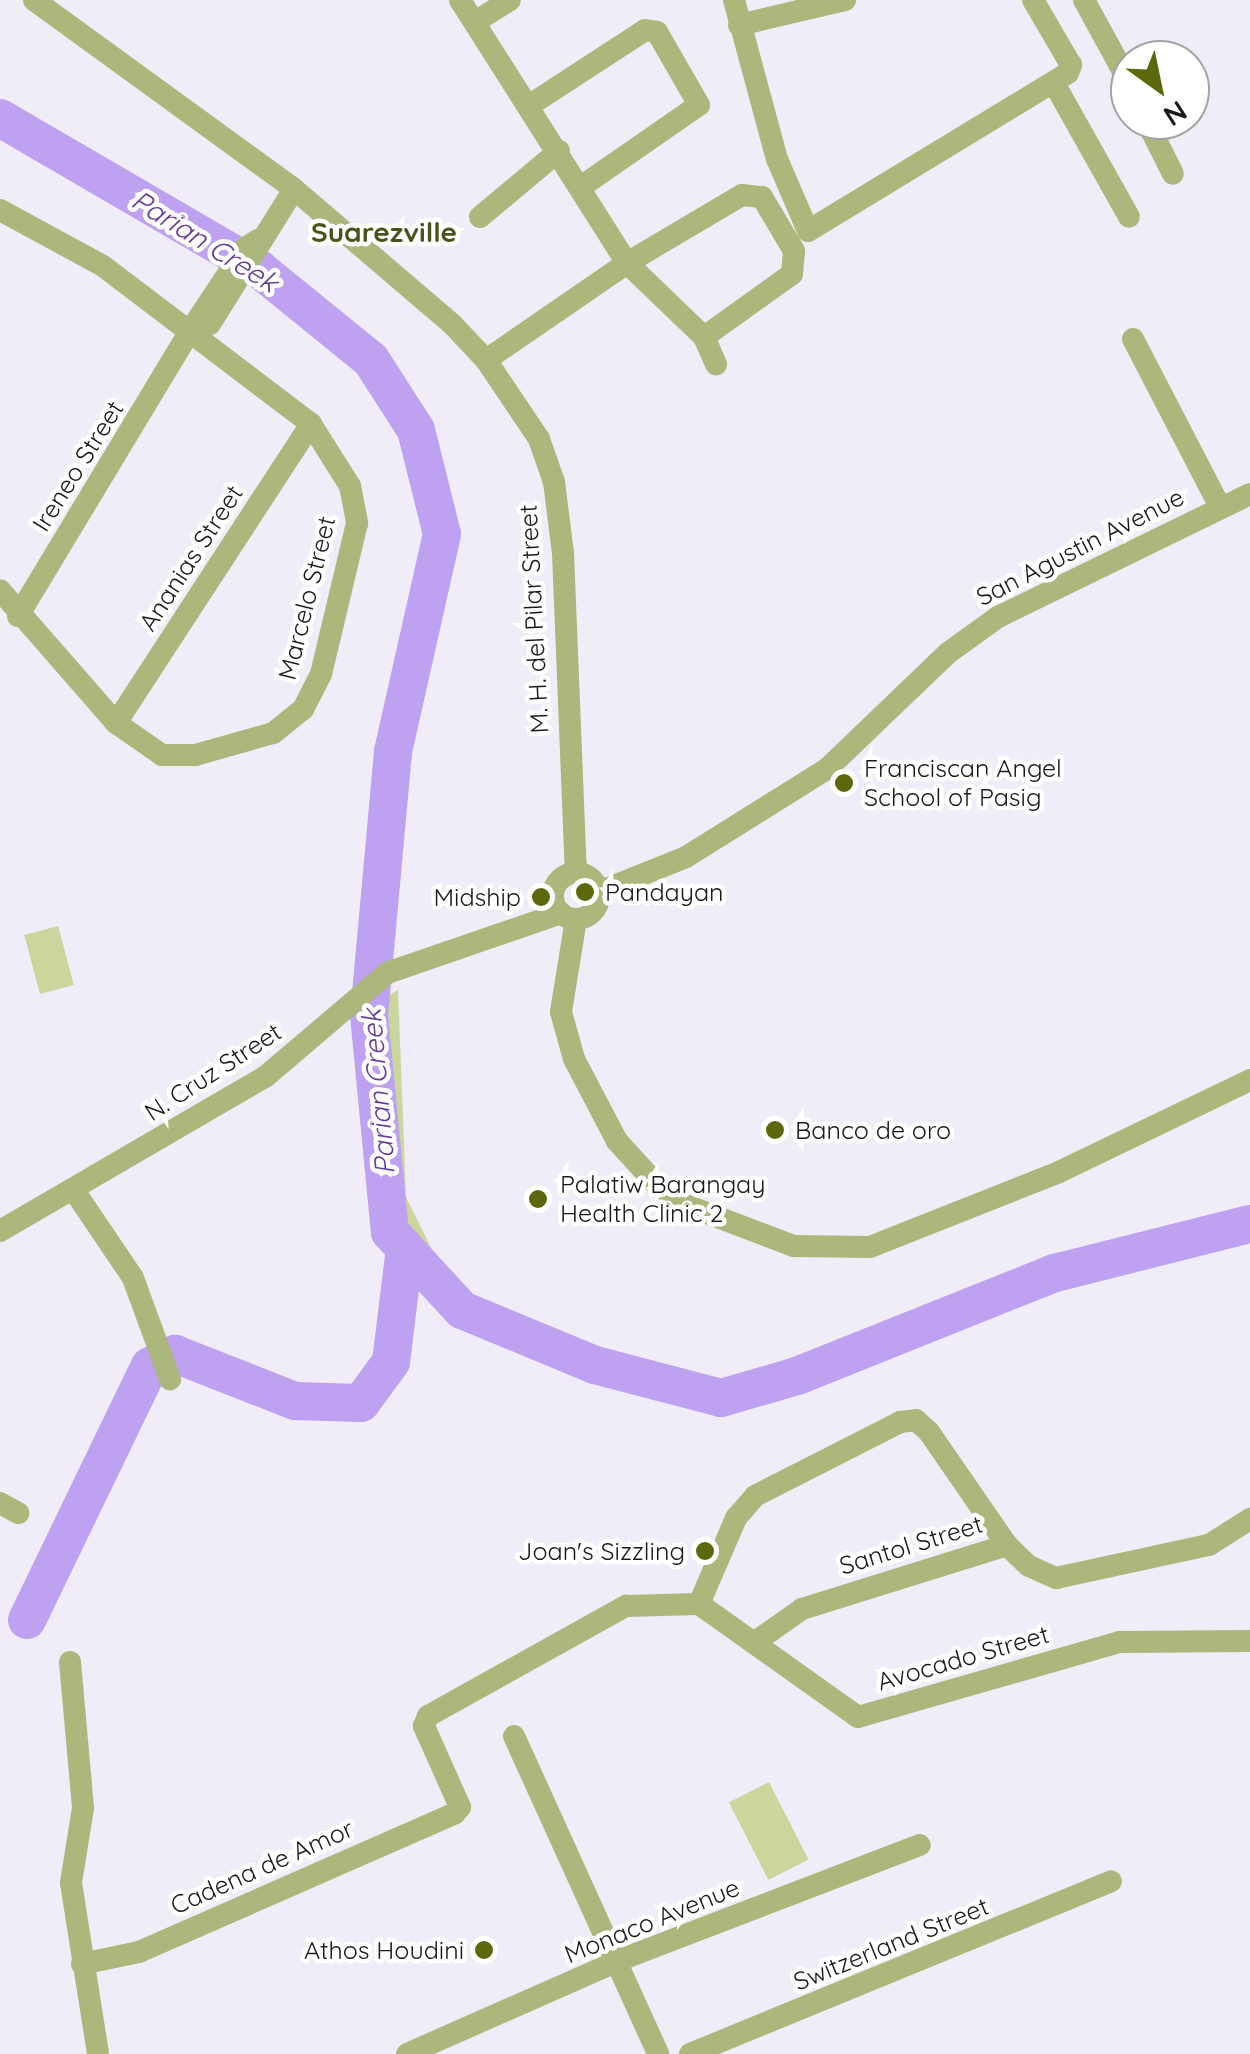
<!DOCTYPE html>
<html>
<head>
<meta charset="utf-8">
<style>
	body { margin:0 }
	#map { position:relative; width:1250px; height:2054px; overflow:hidden; background:#f0ecf8; font-family:Quicksand,sans-serif }
	div>[style] { position:absolute }
	.green>* { inset:0; background:#cad69b; transform-origin:0 0 }
	.river>* { height:38px; margin:-19px; padding:0 19px; transform-origin:19px; border-radius:19px; background:#bfa1f2 }
	.minor>* { height:22px; margin:-11px; padding:0 11px; transform-origin:11px; border-radius:11px; background:#acb77c }
	.minor>.ring { margin:-11px; padding:0; box-sizing:content-box; background:none; border:22px solid #acb77c; border-radius:50% }
	.dots>* { width:28px; height:28px; translate:-50% -50%; box-sizing:border-box; border:5px solid #fff; border-radius:50% }
	span { translate:-50% -50%; white-space:nowrap; text-align:center; line-height:1.15; -webkit-text-stroke:9px #fff; paint-order:stroke }
	.street-label { font-size:25px; color:#19181c }
	.poi-label { font-size:25px; color:#19181c }
	.left { translate:0 -50%; text-align:left }
	.right { translate:-100% -50%; text-align:right }
	.neighbourhood-label { font-size:28px; color:#4b531a; font-weight:700 }
	.water-label { font-size:28px; color:#653c9b; font-style:italic }
	.north { position:absolute; left:1110px; top:40px; width:100px; height:100px; box-sizing:border-box; background:#fff; border:2px solid #a3a3a4; border-radius:50%; rotate:147deg; font-size:28px; font-weight:700; line-height:40px; text-align:center; color:#19181c }
	.north::after { content:''; display:block; margin:auto; width:35px; height:45px; background:#5d680c; clip-path:polygon(50% 0,100% 100%,50% 72%,0 100%) }
</style>
</head>
<body>
<div id="map">
	<div class="green">
		<i style="left:58px;top:926px;width:61px;height:35px;rotate:75deg"></i>
		<i style="clip-path:polygon(398px 990px,406px 1197px,436px 1258px,428px 1264px,410px 1242px,388px 1191px,384px 998px)"></i>
		<i style="left:769px;top:1782px;width:87px;height:45px;rotate:63deg"></i>
	</div>
	<div class="river">
		<i style="left:0;top:118px;width:300px;rotate:30.2deg"></i>
		<i style="left:259px;top:269px;width:144px;rotate:39.1deg"></i>
		<i style="left:371px;top:360px;width:83px;rotate:57.3deg"></i>
		<i style="left:416px;top:430px;width:107px;rotate:76deg"></i>
		<i style="left:442px;top:534px;width:223px;rotate:102.7deg"></i>
		<i style="left:393px;top:752px;width:264px;rotate:95.2deg"></i>
		<i style="left:369px;top:1015px;width:218px;rotate:84.5deg"></i>
		<i style="left:390px;top:1232px;width:106px;rotate:47.3deg"></i>
		<i style="left:462px;top:1310px;width:144px;rotate:22.5deg"></i>
		<i style="left:595px;top:1365px;width:130px;rotate:14.7deg"></i>
		<i style="left:721px;top:1398px;width:79px;rotate:-16.1deg"></i>
		<i style="left:797px;top:1376px;width:278px;rotate:-21.8deg"></i>
		<i style="left:1055px;top:1273px;width:201px;rotate:-14.1deg"></i>
		<i style="left:27px;top:1620px;width:282px;rotate:-64.2deg"></i>
		<i style="left:150px;top:1366px;width:28px;rotate:-26deg"></i>
		<i style="left:175px;top:1354px;width:129px;rotate:21.4deg"></i>
		<i style="left:295px;top:1401px;width:66px;rotate:1.7deg"></i>
		<i style="left:361px;top:1403px;width:51px;rotate:-53.8deg"></i>
		<i style="left:391px;top:1362px;width:115px;rotate:-83deg"></i>
	</div>
	<div class="minor">
		<i style="left:34px;top:0;width:321px;rotate:36deg"></i>
		<i style="left:294px;top:189px;width:208px;rotate:40.5deg"></i>
		<i style="left:452px;top:324px;width:50px;rotate:46.6deg"></i>
		<i style="left:486px;top:360px;width:95px;rotate:56.1deg"></i>
		<i style="left:539px;top:439px;width:46px;rotate:70.8deg"></i>
		<i style="left:554px;top:482px;width:72px;rotate:82.8deg"></i>
		<i style="left:563px;top:553px;width:319px;rotate:87.7deg"></i>
		<i style="left:460px;top:0;width:312px;rotate:57.6deg"></i>
		<i style="left:627px;top:263px;width:107px;rotate:43.9deg"></i>
		<i style="left:704px;top:337px;width:30px;rotate:66deg"></i>
		<i style="left:734px;top:0;width:165px;rotate:74.9deg"></i>
		<i style="left:777px;top:159px;width:78px;rotate:66.7deg"></i>
		<i style="left:808px;top:231px;width:304px;rotate:-31.3deg"></i>
		<i style="left:1068px;top:73px;width:9px;rotate:-69deg"></i>
		<i style="left:1071px;top:65px;width:75px;rotate:-120.3deg"></i>
		<i style="left:1084px;top:0;width:96px;rotate:61.3deg"></i>
		<i style="left:475px;top:22px;width:41px;rotate:-32.2deg"></i>
		<i style="left:739px;top:25px;width:109px;rotate:-13.3deg"></i>
		<i style="left:1055px;top:85px;width:151px;rotate:60.7deg"></i>
		<i style="left:530px;top:105px;width:137px;rotate:-33.1deg"></i>
		<i style="left:645px;top:30px;width:12px;rotate:9deg"></i>
		<i style="left:657px;top:32px;width:84px;rotate:60.1deg"></i>
		<i style="left:699px;top:105px;width:142px;rotate:145.3deg"></i>
		<i style="left:1146px;top:120px;width:60px;rotate:63.4deg"></i>
		<i style="left:0;top:210px;width:117px;rotate:28.5deg"></i>
		<i style="left:103px;top:266px;width:261px;rotate:37.2deg"></i>
		<i style="left:311px;top:424px;width:73px;rotate:57.8deg"></i>
		<i style="left:350px;top:486px;width:38px;rotate:79deg"></i>
		<i style="left:357px;top:523px;width:155px;rotate:103.4deg"></i>
		<i style="left:321px;top:674px;width:39px;rotate:117deg"></i>
		<i style="left:303px;top:709px;width:38px;rotate:141deg"></i>
		<i style="left:273px;top:733px;width:81px;rotate:164.2deg"></i>
		<i style="left:195px;top:755px;width:33px;rotate:180deg"></i>
		<i style="left:162px;top:755px;width:56px;rotate:-145.2deg"></i>
		<i style="left:116px;top:723px;width:176px;rotate:-131.1deg"></i>
		<i style="left:480px;top:217px;width:103px;rotate:-39.9deg"></i>
		<i style="left:210px;top:324px;width:159px;rotate:-58.1deg"></i>
		<i style="left:1133px;top:339px;width:189px;rotate:62.6deg"></i>
		<i style="left:486px;top:360px;width:171px;rotate:-34.5deg"></i>
		<i style="left:627px;top:263px;width:134px;rotate:-30.6deg"></i>
		<i style="left:742px;top:195px;width:20px;rotate:6deg"></i>
		<i style="left:762px;top:197px;width:63px;rotate:59.3deg"></i>
		<i style="left:794px;top:251px;width:23px;rotate:95deg"></i>
		<i style="left:792px;top:274px;width:108px;rotate:144.4deg"></i>
		<i style="left:18px;top:616px;width:333px;rotate:-58.9deg"></i>
		<i style="left:190px;top:331px;width:100px;rotate:-56.5deg"></i>
		<i style="left:245px;top:248px;width:15px;rotate:-32deg"></i>
		<i style="left:116px;top:723px;width:357px;rotate:-56.9deg"></i>
		<i class="ring" style="left:553px;top:873px;width:24px;height:24px"></i>
		<i style="left:599px;top:892px;width:94px;rotate:-21.9deg"></i>
		<i style="left:686px;top:857px;width:166px;rotate:-32deg"></i>
		<i style="left:827px;top:769px;width:168px;rotate:-43.8deg"></i>
		<i style="left:948px;top:653px;width:62px;rotate:-35.8deg"></i>
		<i style="left:998px;top:617px;width:280px;rotate:-26deg"></i>
		<i style="left:576px;top:919px;width:94px;rotate:99.2deg"></i>
		<i style="left:561px;top:1012px;width:49px;rotate:74.5deg"></i>
		<i style="left:574px;top:1059px;width:93px;rotate:62.3deg"></i>
		<i style="left:617px;top:1141px;width:79px;rotate:47.6deg"></i>
		<i style="left:670px;top:1199px;width:133px;rotate:20.8deg"></i>
		<i style="left:794px;top:1246px;width:76px;rotate:0.8deg"></i>
		<i style="left:870px;top:1247px;width:203px;rotate:-21.6deg"></i>
		<i style="left:1059px;top:1172px;width:212px;rotate:-25.7deg"></i>
		<i style="left:73px;top:1189px;width:107px;rotate:56deg"></i>
		<i style="left:133px;top:1278px;width:108px;rotate:69.9deg"></i>
		<i style="left:0;top:1231px;width:306px;rotate:-30.2deg"></i>
		<i style="left:265px;top:1077px;width:160px;rotate:-40.4deg"></i>
		<i style="left:387px;top:973px;width:184px;rotate:-19deg"></i>
		<i style="left:0;top:1503px;width:21px;rotate:29deg"></i>
		<i style="left:699px;top:1604px;width:94px;rotate:-66.7deg"></i>
		<i style="left:736px;top:1518px;width:29px;rotate:-49deg"></i>
		<i style="left:755px;top:1496px;width:163px;rotate:-27deg"></i>
		<i style="left:900px;top:1422px;width:16px;rotate:-7deg"></i>
		<i style="left:916px;top:1420px;width:18px;rotate:43deg"></i>
		<i style="left:929px;top:1432px;width:137px;rotate:55.4deg"></i>
		<i style="left:1007px;top:1545px;width:30px;rotate:44deg"></i>
		<i style="left:1029px;top:1566px;width:30px;rotate:24deg"></i>
		<i style="left:1056px;top:1578px;width:157px;rotate:-12.2deg"></i>
		<i style="left:1209px;top:1545px;width:49px;rotate:-32.4deg"></i>
		<i style="left:758px;top:1640px;width:54px;rotate:-35.2deg"></i>
		<i style="left:802px;top:1609px;width:215px;rotate:-17.3deg"></i>
		<i style="left:70px;top:1662px;width:147px;rotate:84.9deg"></i>
		<i style="left:83px;top:1808px;width:76px;rotate:99.1deg"></i>
		<i style="left:71px;top:1883px;width:173px;rotate:81deg"></i>
		<i style="left:514px;top:1736px;width:349px;rotate:65.6deg"></i>
		<i style="left:82px;top:1964px;width:58px;rotate:-11.9deg"></i>
		<i style="left:139px;top:1952px;width:345px;rotate:-23.7deg"></i>
		<i style="left:455px;top:1813px;width:8px;rotate:-50deg"></i>
		<i style="left:460px;top:1807px;width:89px;rotate:-114deg"></i>
		<i style="left:424px;top:1726px;width:11px;rotate:-68deg"></i>
		<i style="left:428px;top:1716px;width:227px;rotate:-29.1deg"></i>
		<i style="left:626px;top:1606px;width:73px;rotate:-1.6deg"></i>
		<i style="left:699px;top:1604px;width:195px;rotate:35.4deg"></i>
		<i style="left:858px;top:1717px;width:273px;rotate:-16deg"></i>
		<i style="left:1120px;top:1642px;width:130px;rotate:-0.4deg"></i>
		<i style="left:407px;top:2054px;width:233px;rotate:-23.8deg"></i>
		<i style="left:620px;top:1960px;width:321px;rotate:-21deg"></i>
		<i style="left:690px;top:2054px;width:455px;rotate:-22.3deg"></i>
	</div>
	<div class="dots">
		<i style="left:844px;top:783px;background:#5d680c"></i>
		<i style="left:585px;top:892px;background:#5d680c"></i>
		<i style="left:541px;top:897px;background:#5d680c"></i>
		<i style="left:775px;top:1130px;background:#5d680c"></i>
		<i style="left:538px;top:1199px;background:#5d680c"></i>
		<i style="left:705px;top:1551px;background:#5d680c"></i>
		<i style="left:484px;top:1950px;background:#5d680c"></i>
	</div>
	<div class="street-label">
		<span style="left:78px;top:466px;rotate:-58deg">Ireneo Street</span>
		<span style="left:1080px;top:547px;rotate:-27deg">San Agustin Avenue</span>
		<span style="left:191px;top:558px;rotate:-57deg">Ananias Street</span>
		<span style="left:307px;top:598px;rotate:-76deg">Marcelo Street</span>
		<span style="left:534px;top:619px;rotate:-93deg">M. H. del Pilar Street</span>
		<span style="left:213px;top:1072px;rotate:-33deg">N. Cruz Street</span>
		<span style="left:911px;top:1545px;rotate:-17deg">Santol Street</span>
		<span style="left:963px;top:1658px;rotate:-16deg">Avocado Street</span>
		<span style="left:262px;top:1867px;rotate:-24deg">Cadena de Amor</span>
		<span style="left:652px;top:1921px;rotate:-22deg">Monaco Avenue</span>
		<span style="left:891px;top:1944px;rotate:-22deg">Switzerland Street</span>
	</div>
	<div class="poi-label">
		<span class="left" style="left:864px;top:783px">Franciscan Angel<br>School of Pasig</span>
		<span class="left" style="left:605px;top:892px">Pandayan</span>
		<span class="right" style="left:521px;top:897px">Midship</span>
		<span class="left" style="left:795px;top:1130px">Banco de oro</span>
		<span class="left" style="left:560px;top:1199px">Palatiw Barangay<br>Health Clinic 2</span>
		<span class="right" style="left:685px;top:1551px">Joan's Sizzling</span>
		<span class="right" style="left:464px;top:1950px">Athos Houdini</span>
	</div>
	<div class="neighbourhood-label">
		<span style="left:384px;top:232px">Suarezville</span>
	</div>
	<div class="water-label">
		<span style="left:205px;top:241px;rotate:32deg">Parian Creek</span>
		<span style="left:378px;top:1092px;rotate:-95deg">Parian Creek</span>
	</div>
	<div class="north">N</div>
</div>
</body>
</html>
